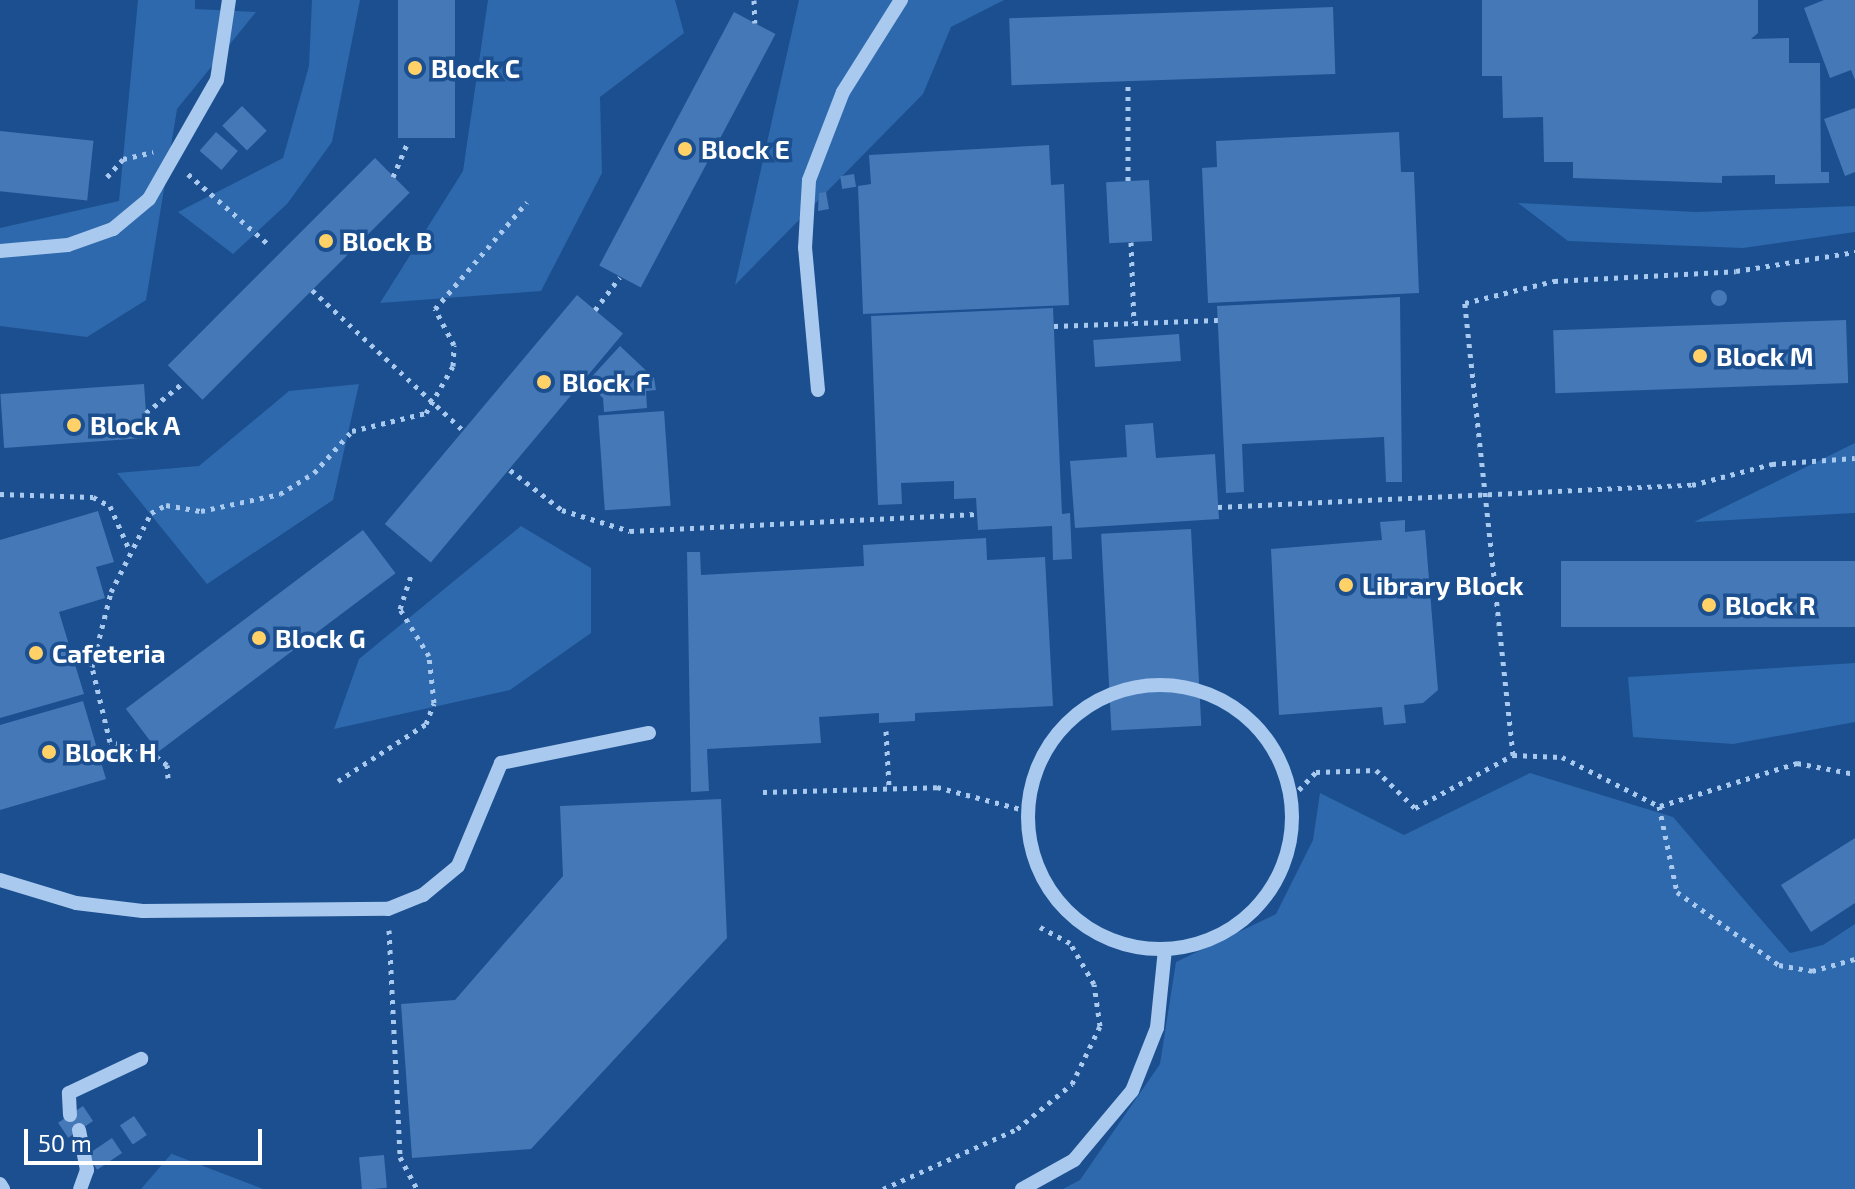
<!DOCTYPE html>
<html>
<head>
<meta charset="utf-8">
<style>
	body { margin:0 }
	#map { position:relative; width:1855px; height:1189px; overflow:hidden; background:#1b4f8f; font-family:"Exo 2",sans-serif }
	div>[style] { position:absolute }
	.green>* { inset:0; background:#2e69ad }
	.building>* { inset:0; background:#4478b7; transform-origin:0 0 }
	.round { border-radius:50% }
	.path>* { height:5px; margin-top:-2.5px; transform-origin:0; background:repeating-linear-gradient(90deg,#a9c9ee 0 4px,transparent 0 10px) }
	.minor>* { height:14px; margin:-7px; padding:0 7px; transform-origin:7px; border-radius:7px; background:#a9c9ee }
	.minor>.ring { margin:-7px; padding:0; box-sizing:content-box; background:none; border:14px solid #a9c9ee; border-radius:50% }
	.path-bridge>* { height:5px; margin-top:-2.5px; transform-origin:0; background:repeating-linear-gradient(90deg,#a9c9ee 0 4px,transparent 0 10px) }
	.dots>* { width:22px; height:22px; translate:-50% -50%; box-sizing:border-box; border:4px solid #1b4f8f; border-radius:50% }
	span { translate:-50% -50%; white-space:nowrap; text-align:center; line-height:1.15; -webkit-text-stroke:7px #1b4f8f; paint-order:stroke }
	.poi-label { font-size:26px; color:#fff; font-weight:700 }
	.left { translate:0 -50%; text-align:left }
	.scale { position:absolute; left:24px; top:1129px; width:238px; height:36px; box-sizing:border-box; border:4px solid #fff; border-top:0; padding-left:10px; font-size:24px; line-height:28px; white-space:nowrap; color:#fff; -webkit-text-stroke:6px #1b4f8f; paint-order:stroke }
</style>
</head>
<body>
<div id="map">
	<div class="green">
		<i style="clip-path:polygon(138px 0,195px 0,195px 9px,256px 12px,177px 109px,146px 300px,87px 337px,0 326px,0 228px,119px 201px)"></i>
		<i style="clip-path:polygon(312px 0,360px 0,332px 142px,287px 204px,233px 254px,178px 212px,283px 158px,309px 66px)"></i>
		<i style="clip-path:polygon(488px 0,675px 0,684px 33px,600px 97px,602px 173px,541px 291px,380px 303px,463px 171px)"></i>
		<i style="clip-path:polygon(799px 0,1004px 0,951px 27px,923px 94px,735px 285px)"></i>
		<i style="clip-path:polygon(1518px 203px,1696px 212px,1855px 206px,1855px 232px,1743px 248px,1568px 241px)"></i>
		<i style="clip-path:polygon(359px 384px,333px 500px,207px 584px,117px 473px,199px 466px,289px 391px)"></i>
		<i style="clip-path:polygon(1855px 443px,1855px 513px,1694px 522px)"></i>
		<i style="clip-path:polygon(521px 526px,591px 568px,591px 633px,510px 690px,334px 729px,359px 659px)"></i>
		<i style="clip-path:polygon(1855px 663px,1855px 722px,1733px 744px,1633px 737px,1628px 677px)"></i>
		<i style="clip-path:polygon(1530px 773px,1673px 817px,1790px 953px,1823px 945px,1855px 924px,1855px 1189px,1063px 1189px,1080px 1180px,1160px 1064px,1176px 962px,1276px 914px,1313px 840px,1320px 793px,1404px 835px)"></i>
		<i style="clip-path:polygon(172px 1153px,172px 1154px,263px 1189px,141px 1189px)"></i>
	</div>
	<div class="building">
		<i style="left:398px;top:0;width:57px;height:138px"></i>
		<i style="clip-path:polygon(1482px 0,1758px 0,1758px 33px,1751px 39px,1789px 38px,1789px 63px,1820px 63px,1821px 172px,1829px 172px,1829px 183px,1775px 184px,1775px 175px,1722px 176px,1722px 183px,1573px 178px,1573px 162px,1544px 162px,1543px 117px,1503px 118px,1502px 76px,1482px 76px)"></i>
		<i style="clip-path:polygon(1824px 0,1855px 0,1855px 80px,1851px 70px,1830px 78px,1804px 8px)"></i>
		<i style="left:1333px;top:7px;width:67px;height:324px;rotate:88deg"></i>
		<i style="left:734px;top:12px;width:47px;height:287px;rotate:28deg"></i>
		<i style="left:242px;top:106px;width:35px;height:28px;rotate:45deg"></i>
		<i style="clip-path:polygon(1855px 108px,1855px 172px,1845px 176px,1824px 119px)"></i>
		<i style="left:0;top:131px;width:94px;height:60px;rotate:6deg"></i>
		<i style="left:216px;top:132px;width:29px;height:25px;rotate:41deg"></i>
		<i style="clip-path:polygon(1399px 132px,1401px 172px,1414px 172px,1419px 293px,1208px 303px,1202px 168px,1217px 167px,1216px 141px)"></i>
		<i style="clip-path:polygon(1049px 145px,1051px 185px,1064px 184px,1069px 305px,863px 314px,858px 186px,871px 184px,869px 155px)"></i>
		<i style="left:375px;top:158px;width:49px;height:293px;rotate:45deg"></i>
		<i style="left:854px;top:174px;width:13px;height:14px;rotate:81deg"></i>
		<i style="left:1149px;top:180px;width:61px;height:43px;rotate:87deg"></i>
		<i style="clip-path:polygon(826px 192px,829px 209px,818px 211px,819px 193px)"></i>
		<i class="round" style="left:1711px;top:290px;width:16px;height:16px"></i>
		<i style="left:577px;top:295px;width:60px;height:299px;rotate:40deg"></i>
		<i style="clip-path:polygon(1400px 297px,1402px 482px,1386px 482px,1384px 437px,1242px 444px,1244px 492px,1226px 493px,1217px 306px)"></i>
		<i style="clip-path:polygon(1053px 308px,1062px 514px,1070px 513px,1072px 559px,1053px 560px,1052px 526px,978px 530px,976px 498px,954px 499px,954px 481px,901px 483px,902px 504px,878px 505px,871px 316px)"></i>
		<i style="left:1846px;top:320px;width:63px;height:293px;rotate:88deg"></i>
		<i style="left:1179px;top:334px;width:27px;height:86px;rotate:86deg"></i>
		<i style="clip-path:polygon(620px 346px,654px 378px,656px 390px,646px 391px,647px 408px,604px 412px,603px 398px,586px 383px)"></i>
		<i style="left:144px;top:384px;width:54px;height:144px;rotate:86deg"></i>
		<i style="left:664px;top:411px;width:95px;height:66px;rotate:86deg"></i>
		<i style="clip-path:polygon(1153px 423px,1156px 458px,1215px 454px,1219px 519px,1075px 528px,1070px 461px,1127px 457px,1125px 425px)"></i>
		<i style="clip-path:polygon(98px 511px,114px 562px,96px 567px,105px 598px,59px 612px,84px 694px,0 718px,0 540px)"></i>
		<i style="clip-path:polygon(1405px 520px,1405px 532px,1425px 530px,1438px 690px,1423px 703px,1404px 705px,1406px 723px,1384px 725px,1382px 707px,1279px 715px,1271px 549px,1382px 540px,1380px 522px)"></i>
		<i style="left:1191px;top:529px;width:197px;height:90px;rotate:87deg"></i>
		<i style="left:363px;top:530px;width:54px;height:297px;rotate:53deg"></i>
		<i style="clip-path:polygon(986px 538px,987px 560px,1045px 557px,1053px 706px,915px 713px,915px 721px,879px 723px,879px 713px,819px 717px,821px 743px,707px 749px,709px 791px,691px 792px,687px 552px,700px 552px,701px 575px,864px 566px,863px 545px)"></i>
		<i style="left:1855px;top:561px;width:66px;height:294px;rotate:90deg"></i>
		<i style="clip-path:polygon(83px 701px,106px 779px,0 810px,0 725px)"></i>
		<i style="clip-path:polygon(721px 799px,727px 938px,531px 1149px,412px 1158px,401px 1004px,455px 1000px,563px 876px,560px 806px)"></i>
		<i style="clip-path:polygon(1855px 838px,1855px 903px,1811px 932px,1781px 885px)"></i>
		<i style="left:83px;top:1106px;width:18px;height:30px;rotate:56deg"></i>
		<i style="left:134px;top:1116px;width:23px;height:17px;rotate:56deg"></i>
		<i style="left:112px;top:1138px;width:18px;height:30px;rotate:56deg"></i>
		<i style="left:384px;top:1155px;width:33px;height:25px;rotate:85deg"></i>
	</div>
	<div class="path">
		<i style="left:754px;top:0;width:23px;rotate:88deg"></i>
		<i style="left:188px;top:174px;width:108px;rotate:41.2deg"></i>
		<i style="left:107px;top:177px;width:24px;rotate:-48deg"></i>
		<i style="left:123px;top:159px;width:31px;rotate:-13deg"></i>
		<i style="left:393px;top:177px;width:38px;rotate:-67deg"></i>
		<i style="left:1128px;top:181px;width:99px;rotate:-90deg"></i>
		<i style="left:1131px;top:242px;width:81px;rotate:87.9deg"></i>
		<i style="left:595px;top:310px;width:41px;rotate:-52.9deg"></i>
		<i style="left:1054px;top:326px;width:164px;rotate:-2.1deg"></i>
		<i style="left:146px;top:413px;width:49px;rotate:-39.2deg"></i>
		<i style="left:510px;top:470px;width:66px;rotate:37.6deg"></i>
		<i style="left:562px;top:510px;width:71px;rotate:17.2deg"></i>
		<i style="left:630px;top:531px;width:347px;rotate:-2.8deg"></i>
		<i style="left:0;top:494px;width:93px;rotate:1.8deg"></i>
		<i style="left:93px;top:497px;width:19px;rotate:28deg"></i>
		<i style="left:110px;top:506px;width:47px;rotate:66.2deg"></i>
		<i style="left:1218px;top:507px;width:475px;rotate:-2.7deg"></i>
		<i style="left:1692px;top:485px;width:83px;rotate:-14.7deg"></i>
		<i style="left:1772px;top:464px;width:83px;rotate:-4.1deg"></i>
		<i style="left:886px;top:731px;width:55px;rotate:86.9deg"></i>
		<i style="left:1513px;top:755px;width:455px;rotate:-96.1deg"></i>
		<i style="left:1465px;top:303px;width:92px;rotate:-13.9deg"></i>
		<i style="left:1554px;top:281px;width:182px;rotate:-3.1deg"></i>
		<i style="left:1736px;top:271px;width:121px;rotate:-9.1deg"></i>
		<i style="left:168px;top:778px;width:13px;rotate:-94deg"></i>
		<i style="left:167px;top:765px;width:23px;rotate:-142deg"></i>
		<i style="left:149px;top:751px;width:40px;rotate:-167deg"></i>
		<i style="left:110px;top:742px;width:77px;rotate:-103.5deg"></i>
		<i style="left:92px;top:667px;width:77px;rotate:-75.8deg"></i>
		<i style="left:111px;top:592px;width:89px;rotate:-63.1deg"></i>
		<i style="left:151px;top:513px;width:17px;rotate:-28deg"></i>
		<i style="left:166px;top:505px;width:36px;rotate:10deg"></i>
		<i style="left:201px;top:511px;width:81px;rotate:-12.1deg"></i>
		<i style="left:280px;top:494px;width:40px;rotate:-32deg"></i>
		<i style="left:314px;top:473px;width:57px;rotate:-47.9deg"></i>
		<i style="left:352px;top:431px;width:76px;rotate:-13.7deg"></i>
		<i style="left:426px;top:413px;width:54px;rotate:-60.1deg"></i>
		<i style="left:453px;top:366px;width:21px;rotate:-87deg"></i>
		<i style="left:454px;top:345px;width:41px;rotate:-117.8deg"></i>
		<i style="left:435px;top:309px;width:141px;rotate:-49.3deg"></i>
		<i style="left:338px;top:781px;width:105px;rotate:-32.9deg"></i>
		<i style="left:426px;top:724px;width:22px;rotate:-69deg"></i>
		<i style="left:434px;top:703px;width:47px;rotate:-96.1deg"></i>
		<i style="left:429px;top:656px;width:55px;rotate:-121.7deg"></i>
		<i style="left:400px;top:609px;width:39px;rotate:-72deg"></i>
		<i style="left:763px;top:792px;width:174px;rotate:-1.6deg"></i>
		<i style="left:937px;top:787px;width:94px;rotate:14.8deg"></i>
		<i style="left:1292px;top:797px;width:35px;rotate:-46deg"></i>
		<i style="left:1316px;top:772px;width:60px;rotate:-1.9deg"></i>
		<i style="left:1376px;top:770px;width:54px;rotate:44.3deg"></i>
		<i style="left:1415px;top:808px;width:111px;rotate:-28.4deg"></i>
		<i style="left:1513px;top:755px;width:49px;rotate:2.3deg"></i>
		<i style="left:1562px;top:757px;width:109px;rotate:26.8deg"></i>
		<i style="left:1659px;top:806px;width:88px;rotate:78.2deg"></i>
		<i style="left:1677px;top:892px;width:125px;rotate:35.6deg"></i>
		<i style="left:1779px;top:965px;width:34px;rotate:10deg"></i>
		<i style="left:1812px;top:971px;width:45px;rotate:-15.6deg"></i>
		<i style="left:1660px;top:806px;width:144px;rotate:-17.4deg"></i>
		<i style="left:1797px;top:763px;width:59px;rotate:10.7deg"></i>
		<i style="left:389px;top:930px;width:227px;rotate:87.2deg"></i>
		<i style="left:400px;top:1157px;width:36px;rotate:62deg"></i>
		<i style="left:883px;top:1189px;width:147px;rotate:-24.1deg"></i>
		<i style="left:1017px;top:1129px;width:71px;rotate:-39.3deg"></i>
		<i style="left:1072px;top:1084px;width:64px;rotate:-64.2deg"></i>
		<i style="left:1100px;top:1026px;width:42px;rotate:-98.1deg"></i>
		<i style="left:1094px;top:984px;width:48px;rotate:-120.3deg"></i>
		<i style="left:1070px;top:943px;width:34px;rotate:-152deg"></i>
	</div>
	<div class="minor">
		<i style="left:0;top:251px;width:68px;rotate:-5deg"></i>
		<i style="left:68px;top:245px;width:48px;rotate:-19.6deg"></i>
		<i style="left:113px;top:229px;width:47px;rotate:-39.8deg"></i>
		<i style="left:149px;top:199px;width:137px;rotate:-60.3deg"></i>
		<i style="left:217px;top:80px;width:81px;rotate:-81.5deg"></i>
		<i style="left:818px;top:390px;width:143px;rotate:-95.2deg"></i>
		<i style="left:805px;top:248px;width:68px;rotate:-86.6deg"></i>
		<i style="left:809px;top:180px;width:94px;rotate:-68.9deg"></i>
		<i style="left:843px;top:92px;width:109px;rotate:-57.8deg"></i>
		<i class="ring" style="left:1028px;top:685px;width:250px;height:250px"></i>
		<i style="left:0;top:880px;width:79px;rotate:16.8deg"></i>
		<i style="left:76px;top:903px;width:67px;rotate:6.8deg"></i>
		<i style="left:143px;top:911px;width:245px;rotate:-0.5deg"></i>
		<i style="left:388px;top:909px;width:38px;rotate:-22deg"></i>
		<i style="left:423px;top:895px;width:45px;rotate:-39.6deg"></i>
		<i style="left:458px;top:866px;width:112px;rotate:-67.3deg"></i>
		<i style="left:501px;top:763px;width:151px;rotate:-11.5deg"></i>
		<i style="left:70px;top:1115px;width:22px;rotate:-93deg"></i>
		<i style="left:69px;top:1093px;width:80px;rotate:-25.3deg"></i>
		<i style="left:79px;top:1130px;width:41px;rotate:78.7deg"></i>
		<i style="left:87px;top:1170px;width:20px;rotate:110deg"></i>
		<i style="left:0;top:1184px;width:6px;rotate:59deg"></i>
		<i style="left:1022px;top:1189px;width:60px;rotate:-29.1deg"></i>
		<i style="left:1074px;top:1160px;width:90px;rotate:-50deg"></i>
		<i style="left:1132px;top:1091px;width:68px;rotate:-68.4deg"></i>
		<i style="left:1157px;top:1028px;width:79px;rotate:-84.2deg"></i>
	</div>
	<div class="path-bridge">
		<i style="left:312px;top:290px;width:209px;rotate:42.9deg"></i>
	</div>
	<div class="dots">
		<i style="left:415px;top:68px;background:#ffd166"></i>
		<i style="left:685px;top:149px;background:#ffd166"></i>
		<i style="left:326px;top:241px;background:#ffd166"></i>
		<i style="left:1700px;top:356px;background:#ffd166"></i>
		<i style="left:544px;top:382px;background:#ffd166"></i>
		<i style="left:74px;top:425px;background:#ffd166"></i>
		<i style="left:1346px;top:585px;background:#ffd166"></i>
		<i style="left:1709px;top:605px;background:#ffd166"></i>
		<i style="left:259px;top:638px;background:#ffd166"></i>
		<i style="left:36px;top:653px;background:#ffd166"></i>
		<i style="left:49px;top:752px;background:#ffd166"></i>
	</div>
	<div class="poi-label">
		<span class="left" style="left:431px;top:68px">Block C</span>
		<span class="left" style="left:701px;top:149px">Block E</span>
		<span class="left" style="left:342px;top:241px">Block B</span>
		<span class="left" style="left:1716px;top:356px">Block M</span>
		<span class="left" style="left:562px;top:382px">Block F</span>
		<span class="left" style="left:90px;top:425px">Block A</span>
		<span class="left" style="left:1362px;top:585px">Library Block</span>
		<span class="left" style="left:1725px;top:605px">Block R</span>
		<span class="left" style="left:275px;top:638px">Block G</span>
		<span class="left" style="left:52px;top:653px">Cafeteria</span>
		<span class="left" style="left:65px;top:752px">Block H</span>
	</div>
	<div class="scale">50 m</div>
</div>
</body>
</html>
